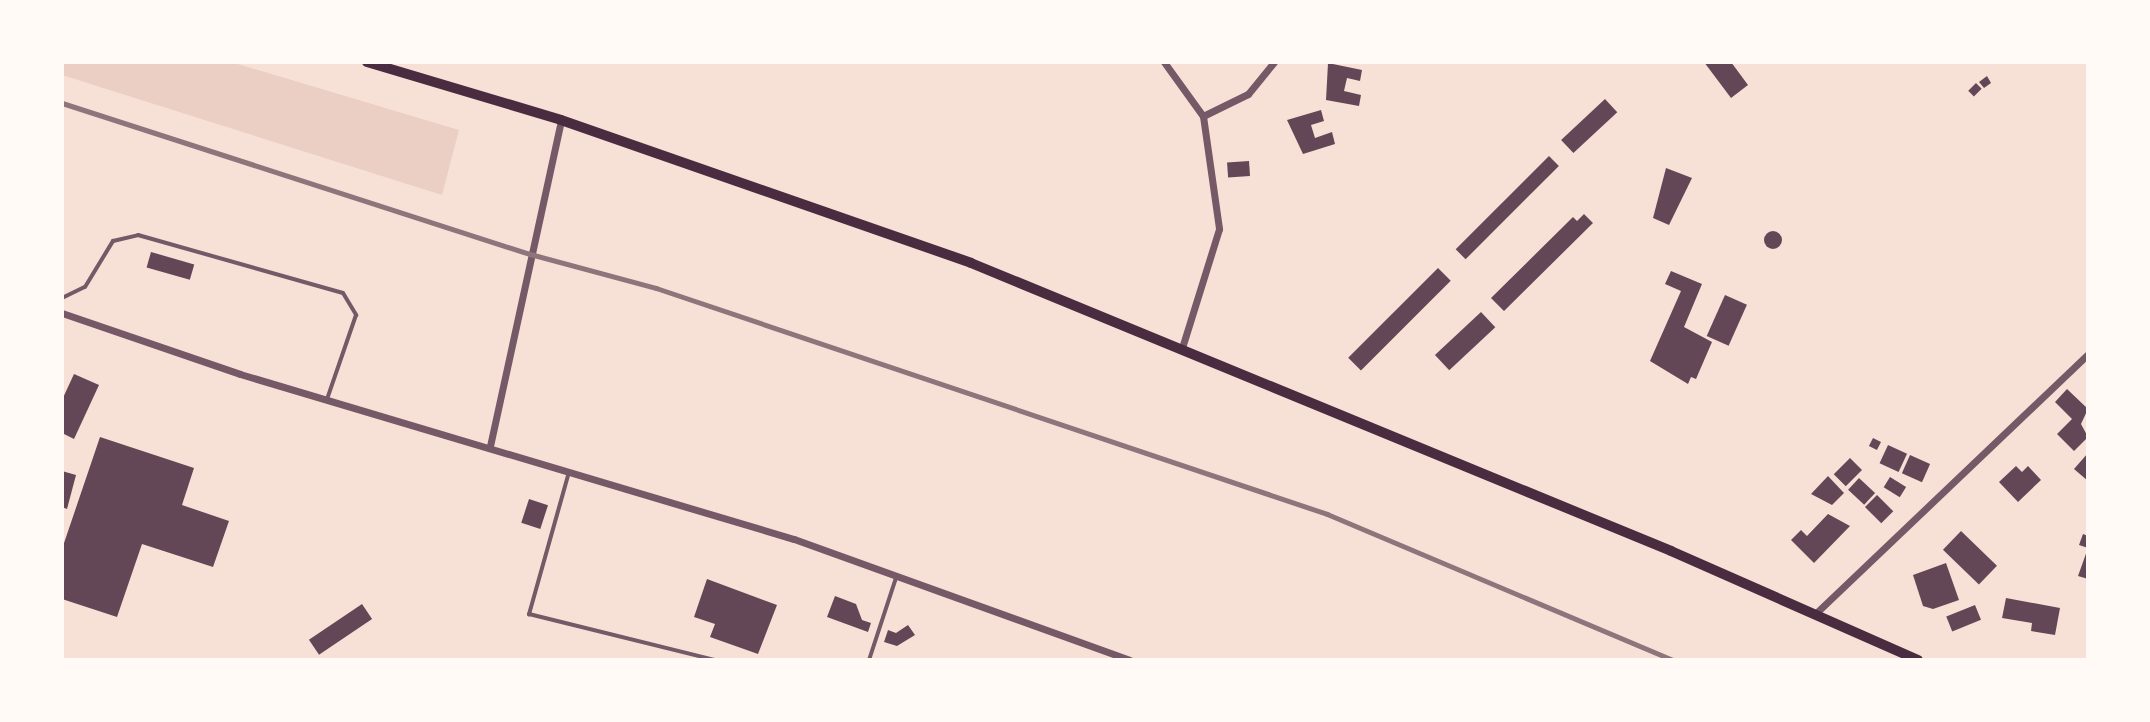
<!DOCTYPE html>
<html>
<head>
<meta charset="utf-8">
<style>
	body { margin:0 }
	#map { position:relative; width:2150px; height:722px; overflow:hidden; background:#f7e1d7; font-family:Helvetica,sans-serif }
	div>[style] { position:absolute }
	.green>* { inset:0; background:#ebcfc5 }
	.building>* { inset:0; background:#644757; transform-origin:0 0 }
	.round { border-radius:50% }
	.service>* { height:4px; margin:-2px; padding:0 2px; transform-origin:2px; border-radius:2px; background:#755966 }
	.minor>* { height:7px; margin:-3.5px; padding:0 3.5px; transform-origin:3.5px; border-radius:3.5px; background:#755966 }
	.secondary>* { height:10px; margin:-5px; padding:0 5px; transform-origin:5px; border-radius:5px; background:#4a2c40 }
	.rail>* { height:5px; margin:-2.5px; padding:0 2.5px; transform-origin:2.5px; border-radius:2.5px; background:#8f747c }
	span { translate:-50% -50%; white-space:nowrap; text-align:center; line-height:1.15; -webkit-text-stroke:8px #fffaf5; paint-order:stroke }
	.frame { position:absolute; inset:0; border:64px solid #fffaf5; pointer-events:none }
</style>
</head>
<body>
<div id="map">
	<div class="green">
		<i style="clip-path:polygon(62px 62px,231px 62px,459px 130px,442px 195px,62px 75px)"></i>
	</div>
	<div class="building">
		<i style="clip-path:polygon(1704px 62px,1731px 62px,1748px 85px,1731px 98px)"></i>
		<i style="clip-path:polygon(1328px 63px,1362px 70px,1360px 81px,1347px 78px,1344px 91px,1361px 95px,1359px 106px,1326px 100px)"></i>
		<i style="clip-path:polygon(1987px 76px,1991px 83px,1984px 88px,1979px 82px)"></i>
		<i style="left:1976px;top:83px;width:8px;height:11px;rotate:45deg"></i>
		<i style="left:1605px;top:99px;width:18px;height:60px;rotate:47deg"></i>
		<i style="clip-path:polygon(1321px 110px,1324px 121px,1311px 125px,1315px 138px,1332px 132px,1335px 144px,1303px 154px,1287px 120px)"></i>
		<i style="left:1549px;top:156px;width:14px;height:132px;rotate:45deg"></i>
		<i style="left:1249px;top:161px;width:15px;height:22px;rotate:86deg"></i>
		<i style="clip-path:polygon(1666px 168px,1692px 178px,1669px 225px,1653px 218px)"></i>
		<i style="clip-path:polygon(1584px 214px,1593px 223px,1504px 311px,1491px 298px,1573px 217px,1577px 221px)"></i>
		<i class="round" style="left:1764px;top:231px;width:18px;height:18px"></i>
		<i style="left:151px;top:252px;width:45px;height:16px;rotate:16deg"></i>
		<i style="left:1438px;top:268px;width:18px;height:127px;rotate:45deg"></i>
		<i style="clip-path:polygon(1671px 271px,1702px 284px,1684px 327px,1712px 342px,1696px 379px,1691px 377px,1688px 384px,1650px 361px,1681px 291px,1665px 284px)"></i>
		<i style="left:1725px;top:295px;width:24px;height:45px;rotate:24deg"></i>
		<i style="left:1481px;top:312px;width:21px;height:63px;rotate:47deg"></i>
		<i style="clip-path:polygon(74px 374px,99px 385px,74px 439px,62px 433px,62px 400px)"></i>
		<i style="clip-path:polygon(2067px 389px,2088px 409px,2081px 424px,2088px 437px,2074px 451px,2057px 434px,2072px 419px,2055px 402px)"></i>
		<i style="clip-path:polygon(100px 437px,194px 468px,182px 505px,229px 521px,213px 567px,142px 544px,117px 617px,62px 599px,62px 549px)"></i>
		<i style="left:1873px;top:438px;width:9px;height:9px;rotate:27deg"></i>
		<i style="left:1888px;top:445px;width:21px;height:20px;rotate:25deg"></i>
		<i style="clip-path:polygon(2088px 453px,2088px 481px,2074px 469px)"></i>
		<i style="left:1910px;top:455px;width:22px;height:20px;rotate:24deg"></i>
		<i style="left:1850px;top:458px;width:17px;height:23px;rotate:45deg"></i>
		<i style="clip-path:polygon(2016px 466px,2022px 472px,2028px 466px,2041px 480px,2018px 502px,1999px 482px)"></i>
		<i style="clip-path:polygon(62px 471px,76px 475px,67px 509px,62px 507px)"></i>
		<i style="clip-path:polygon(1828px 476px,1844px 493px,1832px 505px,1811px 494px)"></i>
		<i style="left:1890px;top:477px;width:19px;height:12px;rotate:32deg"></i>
		<i style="left:1859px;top:478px;width:22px;height:16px;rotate:43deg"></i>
		<i style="left:1877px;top:495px;width:23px;height:17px;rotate:45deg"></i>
		<i style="left:529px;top:499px;width:20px;height:25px;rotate:18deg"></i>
		<i style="clip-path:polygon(1828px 514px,1850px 526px,1814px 563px,1791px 540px,1801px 530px,1807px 536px)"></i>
		<i style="left:1961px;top:531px;width:50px;height:26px;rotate:44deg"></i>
		<i style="clip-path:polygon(2083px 534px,2088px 536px,2088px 548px,2079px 545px)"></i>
		<i style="clip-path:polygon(2088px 548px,2088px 579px,2078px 576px)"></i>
		<i style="clip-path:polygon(1946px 563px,1959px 600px,1933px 609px,1923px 606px,1913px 575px)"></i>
		<i style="clip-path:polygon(707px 579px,777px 605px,758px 654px,710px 637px,715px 624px,694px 617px)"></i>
		<i style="clip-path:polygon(835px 596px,856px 604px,862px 620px,871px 623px,868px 632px,827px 617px)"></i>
		<i style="clip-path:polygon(2006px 598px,2060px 608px,2055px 635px,2031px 631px,2032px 623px,2002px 618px)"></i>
		<i style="left:362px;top:604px;width:18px;height:64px;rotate:56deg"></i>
		<i style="left:1975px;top:605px;width:16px;height:31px;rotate:68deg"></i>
		<i style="clip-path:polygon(908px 625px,915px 635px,897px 646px,884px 642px,888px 630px,896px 633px)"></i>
	</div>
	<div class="service">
		<i style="left:62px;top:298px;width:25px;rotate:-26deg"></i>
		<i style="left:85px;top:287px;width:54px;rotate:-58.7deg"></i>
		<i style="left:113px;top:241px;width:26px;rotate:-13deg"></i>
		<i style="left:138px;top:235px;width:213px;rotate:15.8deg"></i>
		<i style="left:343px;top:293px;width:26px;rotate:59deg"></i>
		<i style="left:356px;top:315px;width:89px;rotate:109deg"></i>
		<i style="left:569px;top:472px;width:148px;rotate:105.7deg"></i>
		<i style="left:529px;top:614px;width:192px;rotate:13.9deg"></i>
		<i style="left:869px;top:660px;width:89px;rotate:-71.8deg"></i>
	</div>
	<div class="minor">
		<i style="left:1164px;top:62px;width:67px;rotate:54.2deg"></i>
		<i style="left:1203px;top:116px;width:114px;rotate:81.9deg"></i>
		<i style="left:1219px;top:229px;width:125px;rotate:107.3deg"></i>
		<i style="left:1203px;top:116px;width:50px;rotate:-26.1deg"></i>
		<i style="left:1248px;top:94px;width:41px;rotate:-50.9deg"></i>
		<i style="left:62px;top:313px;width:188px;rotate:18.9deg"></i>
		<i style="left:240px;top:374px;width:578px;rotate:16.59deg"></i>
		<i style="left:794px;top:539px;width:357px;rotate:19.8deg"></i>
		<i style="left:490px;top:446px;width:334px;rotate:-77.7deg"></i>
		<i style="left:1815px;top:614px;width:377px;rotate:-43.6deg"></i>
	</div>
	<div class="secondary">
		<i style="left:367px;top:62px;width:202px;rotate:16.6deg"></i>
		<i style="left:561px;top:120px;width:434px;rotate:19.2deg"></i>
		<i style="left:971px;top:263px;width:757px;rotate:22.36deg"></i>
		<i style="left:1671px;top:551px;width:270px;rotate:23.8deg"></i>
	</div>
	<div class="rail">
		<i style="left:62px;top:103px;width:492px;rotate:17.9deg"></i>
		<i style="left:530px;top:254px;width:131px;rotate:15.1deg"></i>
		<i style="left:656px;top:288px;width:708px;rotate:18.61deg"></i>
		<i style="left:1327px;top:514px;width:376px;rotate:22.9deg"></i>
	</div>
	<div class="frame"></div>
</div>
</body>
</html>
